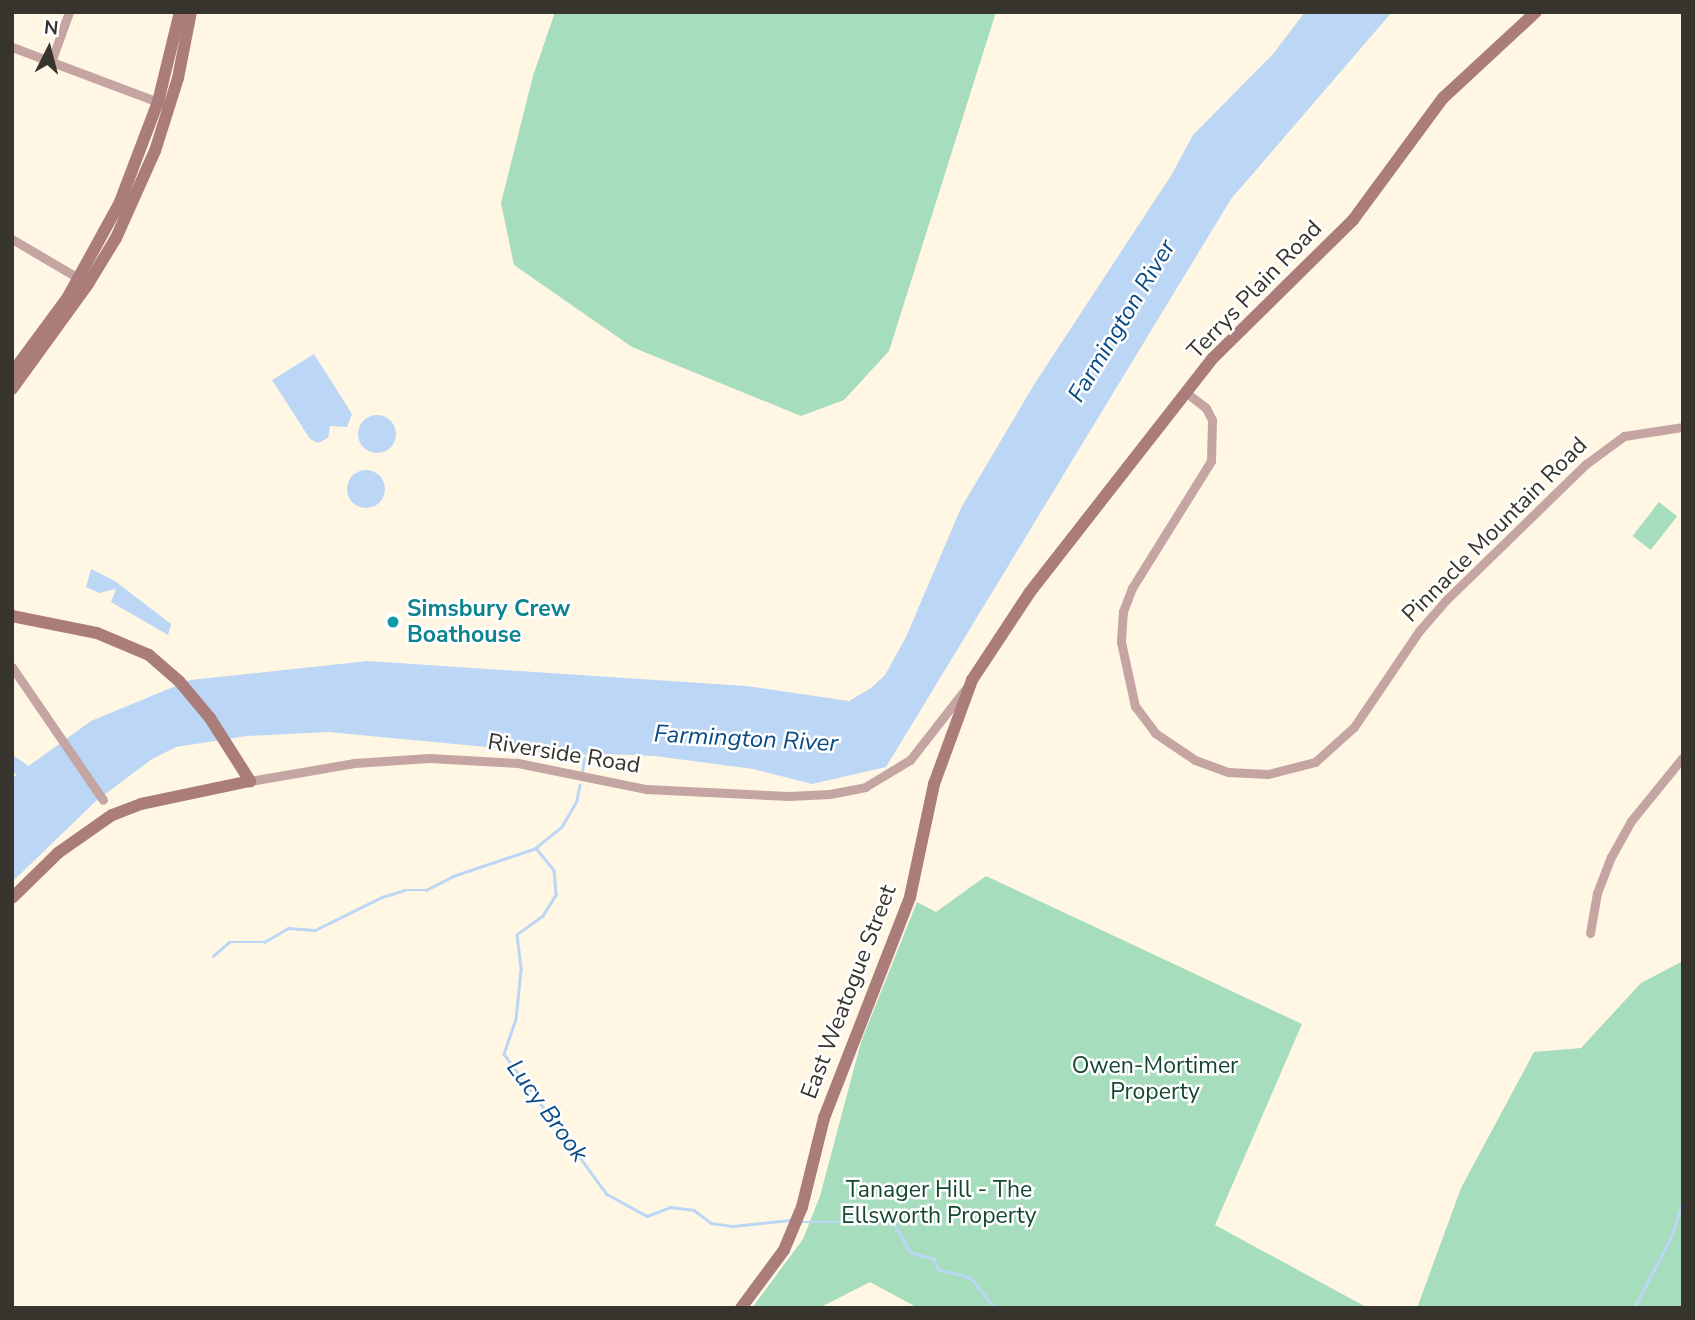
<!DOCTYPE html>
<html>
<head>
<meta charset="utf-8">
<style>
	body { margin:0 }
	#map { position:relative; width:1695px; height:1320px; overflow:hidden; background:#fff7e3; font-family:"Nunito Sans",sans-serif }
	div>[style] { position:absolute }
	.green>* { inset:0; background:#a6ddbd; transform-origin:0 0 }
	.water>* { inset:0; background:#bcd6f5 }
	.round { border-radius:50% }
	.stream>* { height:2.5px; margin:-1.25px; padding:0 1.25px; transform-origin:1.25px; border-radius:1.25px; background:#bcd6f5 }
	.river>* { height:14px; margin:-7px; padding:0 7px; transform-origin:7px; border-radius:7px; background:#bcd6f5 }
	.street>* { height:9px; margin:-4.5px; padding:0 4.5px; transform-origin:4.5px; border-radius:4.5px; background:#c5a5a2 }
	.secondary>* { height:12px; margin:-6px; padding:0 6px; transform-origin:6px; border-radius:6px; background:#aa7c7a }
	.dots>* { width:19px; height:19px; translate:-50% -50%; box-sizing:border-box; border:4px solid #fff; border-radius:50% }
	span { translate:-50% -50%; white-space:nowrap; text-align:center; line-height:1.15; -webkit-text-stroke:5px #fff; paint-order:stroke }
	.street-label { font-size:23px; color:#37342d }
	.culture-label { font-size:23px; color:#0d838f; font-weight:700 }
	.left { translate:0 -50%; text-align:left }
	.park-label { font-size:23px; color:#14472f }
	.water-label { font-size:24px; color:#0a4b85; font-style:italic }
	.frame { position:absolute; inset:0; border:14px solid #37342d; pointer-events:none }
	.north { position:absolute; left:14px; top:14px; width:70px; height:70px; -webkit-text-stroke:5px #fff; paint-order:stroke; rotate:6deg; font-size:19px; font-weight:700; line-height:28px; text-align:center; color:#37342d }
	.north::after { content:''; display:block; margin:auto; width:24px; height:32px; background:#37342d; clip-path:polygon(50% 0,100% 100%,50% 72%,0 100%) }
</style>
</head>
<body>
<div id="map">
	<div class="green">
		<i style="clip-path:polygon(555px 12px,996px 12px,889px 351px,844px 400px,801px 416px,632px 347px,514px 265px,501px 203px,533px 76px)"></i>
		<i style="left:1659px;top:502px;width:23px;height:43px;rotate:38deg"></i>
		<i style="clip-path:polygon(986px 876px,1302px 1024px,1215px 1225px,1368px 1308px,918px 1308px,870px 1282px,819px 1308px,752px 1308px,803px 1239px,820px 1196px,861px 1042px,917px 902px,936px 912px)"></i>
		<i style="clip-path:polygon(1683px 961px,1683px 1308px,1417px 1308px,1461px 1188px,1534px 1052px,1581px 1048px,1641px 983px)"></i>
	</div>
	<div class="water">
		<i style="clip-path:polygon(1305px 12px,1392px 12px,1231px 199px,886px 767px,812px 784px,753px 769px,655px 756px,529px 751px,328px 732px,247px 736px,176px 747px,152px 759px,96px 801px,12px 882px,12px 778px,91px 721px,190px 680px,368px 661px,746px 686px,849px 701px,871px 688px,885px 675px,906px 637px,961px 508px,1035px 383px,1172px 174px,1193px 135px,1273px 54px)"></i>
		<i style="clip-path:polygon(314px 354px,352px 414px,347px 427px,330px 426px,328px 438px,318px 443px,310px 439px,272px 380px)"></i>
		<i class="round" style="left:358px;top:415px;width:38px;height:38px"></i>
		<i class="round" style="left:347px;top:470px;width:38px;height:38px"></i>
		<i style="clip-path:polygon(91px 569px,115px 581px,171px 624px,168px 635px,111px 602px,116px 589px,99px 593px,86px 587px)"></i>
	</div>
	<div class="stream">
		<i style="left:582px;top:772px;width:21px;rotate:-82deg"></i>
		<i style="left:580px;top:785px;width:16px;rotate:101deg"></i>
		<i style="left:577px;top:801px;width:30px;rotate:120deg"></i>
		<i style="left:562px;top:827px;width:33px;rotate:141deg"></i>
		<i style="left:536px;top:848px;width:28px;rotate:51deg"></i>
		<i style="left:554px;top:870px;width:25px;rotate:85deg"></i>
		<i style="left:556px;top:895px;width:25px;rotate:122deg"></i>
		<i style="left:543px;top:916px;width:32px;rotate:144deg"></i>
		<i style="left:517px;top:935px;width:35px;rotate:83deg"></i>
		<i style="left:521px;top:970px;width:49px;rotate:95.8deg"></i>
		<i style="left:516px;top:1019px;width:37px;rotate:109deg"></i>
		<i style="left:504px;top:1054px;width:174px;rotate:53.7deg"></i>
		<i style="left:607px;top:1194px;width:46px;rotate:28.8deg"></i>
		<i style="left:647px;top:1216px;width:25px;rotate:-21deg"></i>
		<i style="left:670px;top:1207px;width:24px;rotate:7deg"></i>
		<i style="left:694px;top:1210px;width:21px;rotate:37deg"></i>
		<i style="left:711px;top:1223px;width:22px;rotate:8deg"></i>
		<i style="left:733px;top:1226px;width:57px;rotate:-6deg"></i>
		<i style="left:213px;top:956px;width:21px;rotate:-41deg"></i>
		<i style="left:229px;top:942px;width:35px"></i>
		<i style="left:264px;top:942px;width:28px;rotate:-30deg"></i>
		<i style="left:288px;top:928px;width:27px;rotate:4deg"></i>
		<i style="left:315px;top:930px;width:75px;rotate:-26.2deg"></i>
		<i style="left:382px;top:897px;width:24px;rotate:-17deg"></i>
		<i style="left:405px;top:890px;width:21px"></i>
		<i style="left:426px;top:890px;width:30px;rotate:-27deg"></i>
		<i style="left:453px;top:876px;width:88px;rotate:-18.6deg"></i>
		<i style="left:801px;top:1222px;width:92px"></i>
		<i style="left:893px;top:1222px;width:34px;rotate:60deg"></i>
		<i style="left:910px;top:1252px;width:25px;rotate:16deg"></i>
		<i style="left:934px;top:1259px;width:11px;rotate:68deg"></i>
		<i style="left:938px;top:1269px;width:34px;rotate:15deg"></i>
		<i style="left:971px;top:1278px;width:38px;rotate:51deg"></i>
		<i style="left:1634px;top:1308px;width:80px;rotate:-62.5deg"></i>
		<i style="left:1671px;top:1237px;width:38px;rotate:-72deg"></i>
	</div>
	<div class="river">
		<i style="left:12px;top:763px;width:29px;rotate:35deg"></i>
	</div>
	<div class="street">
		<i style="left:12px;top:47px;width:159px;rotate:20.6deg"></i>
		<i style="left:51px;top:62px;width:53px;rotate:-70.2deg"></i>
		<i style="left:12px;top:239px;width:82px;rotate:30.6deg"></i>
		<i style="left:1188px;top:394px;width:23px;rotate:38deg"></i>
		<i style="left:1206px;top:408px;width:13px;rotate:63deg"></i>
		<i style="left:1212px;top:420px;width:41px;rotate:91.4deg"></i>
		<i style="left:1211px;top:461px;width:150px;rotate:121.9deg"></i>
		<i style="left:1132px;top:588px;width:25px;rotate:111deg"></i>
		<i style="left:1123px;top:611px;width:31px;rotate:94deg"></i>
		<i style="left:1121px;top:642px;width:66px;rotate:77.7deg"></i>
		<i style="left:1135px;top:706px;width:34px;rotate:53deg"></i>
		<i style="left:1155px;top:733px;width:48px;rotate:34deg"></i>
		<i style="left:1195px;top:760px;width:35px;rotate:20deg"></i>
		<i style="left:1228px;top:772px;width:40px;rotate:2.9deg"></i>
		<i style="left:1268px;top:774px;width:49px;rotate:-14.3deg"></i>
		<i style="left:1315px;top:762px;width:52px;rotate:-41.9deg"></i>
		<i style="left:1354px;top:727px;width:116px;rotate:-55.9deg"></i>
		<i style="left:1419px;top:631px;width:41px;rotate:-48.9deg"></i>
		<i style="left:1446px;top:600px;width:195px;rotate:-44.2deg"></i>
		<i style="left:1586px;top:464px;width:47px;rotate:-36.4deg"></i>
		<i style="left:1624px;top:436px;width:60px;rotate:-8.7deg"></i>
		<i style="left:12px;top:667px;width:161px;rotate:55.6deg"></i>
		<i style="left:250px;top:781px;width:106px;rotate:-9.8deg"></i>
		<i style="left:354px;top:763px;width:75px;rotate:-3.8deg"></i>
		<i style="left:429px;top:758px;width:89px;rotate:3.2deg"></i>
		<i style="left:518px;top:763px;width:131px;rotate:11.5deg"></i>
		<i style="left:646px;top:789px;width:143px;rotate:2.8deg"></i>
		<i style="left:789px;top:796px;width:41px;rotate:-2.8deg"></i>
		<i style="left:830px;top:794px;width:36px;rotate:-11deg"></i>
		<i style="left:865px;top:787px;width:52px;rotate:-31deg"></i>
		<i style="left:910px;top:760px;width:93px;rotate:-52deg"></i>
		<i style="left:1590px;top:933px;width:41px;rotate:-80.1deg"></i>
		<i style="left:1597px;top:893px;width:39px;rotate:-69deg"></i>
		<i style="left:1611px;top:857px;width:41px;rotate:-60.9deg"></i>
		<i style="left:1631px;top:821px;width:82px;rotate:-50.9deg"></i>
	</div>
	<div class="secondary">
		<i style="left:12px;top:373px;width:94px;rotate:-53.6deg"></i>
		<i style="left:68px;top:297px;width:108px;rotate:-61.3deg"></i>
		<i style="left:120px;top:202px;width:107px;rotate:-69.2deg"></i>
		<i style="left:158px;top:102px;width:93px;rotate:-76.3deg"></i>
		<i style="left:12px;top:389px;width:130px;rotate:-54.1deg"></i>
		<i style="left:88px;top:284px;width:54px;rotate:-58.7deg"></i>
		<i style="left:116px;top:238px;width:95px;rotate:-65.9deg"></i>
		<i style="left:155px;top:151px;width:77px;rotate:-72.5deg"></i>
		<i style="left:178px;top:78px;width:67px;rotate:-78.9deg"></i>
		<i style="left:12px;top:616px;width:87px;rotate:11.3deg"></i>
		<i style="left:97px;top:633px;width:56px;rotate:22.9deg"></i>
		<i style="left:149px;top:655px;width:40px;rotate:41deg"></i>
		<i style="left:179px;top:681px;width:48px;rotate:50deg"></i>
		<i style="left:210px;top:718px;width:75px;rotate:57.6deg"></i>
		<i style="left:250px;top:781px;width:111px;rotate:168.1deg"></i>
		<i style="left:141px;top:804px;width:31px;rotate:159deg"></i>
		<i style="left:112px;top:815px;width:66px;rotate:144.9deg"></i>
		<i style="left:58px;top:853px;width:64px;rotate:135.6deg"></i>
		<i style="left:741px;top:1308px;width:72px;rotate:-53.4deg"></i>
		<i style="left:784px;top:1250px;width:47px;rotate:-67.3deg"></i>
		<i style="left:802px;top:1207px;width:92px;rotate:-76.1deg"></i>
		<i style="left:824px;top:1118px;width:237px;rotate:-68.7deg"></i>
		<i style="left:910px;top:897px;width:116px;rotate:-78deg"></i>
		<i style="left:934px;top:784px;width:111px;rotate:-69.9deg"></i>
		<i style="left:972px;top:680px;width:105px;rotate:-56.6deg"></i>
		<i style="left:1030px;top:592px;width:297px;rotate:-52deg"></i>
		<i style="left:1213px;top:358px;width:197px;rotate:-44.6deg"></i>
		<i style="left:1353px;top:220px;width:152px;rotate:-53.6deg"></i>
		<i style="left:1443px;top:98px;width:127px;rotate:-42.8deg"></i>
	</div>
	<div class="dots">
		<i style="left:393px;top:622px;background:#0f9aa8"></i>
	</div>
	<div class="street-label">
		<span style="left:1255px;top:290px;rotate:-46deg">Terrys Plain Road</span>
		<span style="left:1495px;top:530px;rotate:-45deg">Pinnacle Mountain Road</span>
		<span style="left:564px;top:754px;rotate:9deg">Riverside Road</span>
		<span style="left:849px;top:992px;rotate:-69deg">East Weatogue Street</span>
	</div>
	<div class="culture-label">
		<span class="left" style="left:407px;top:622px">Simsbury Crew<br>Boathouse</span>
	</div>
	<div class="park-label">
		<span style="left:1155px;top:1079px">Owen-Mortimer<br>Property</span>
		<span style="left:939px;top:1203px">Tanager Hill - The<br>Ellsworth Property</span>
	</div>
	<div class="water-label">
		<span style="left:1122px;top:321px;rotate:-59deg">Farmington River</span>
		<span style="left:746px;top:739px;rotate:3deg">Farmington River</span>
		<span style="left:547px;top:1111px;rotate:54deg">Lucy Brook</span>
	</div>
	<div class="frame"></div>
	<div class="north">N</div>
</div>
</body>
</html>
